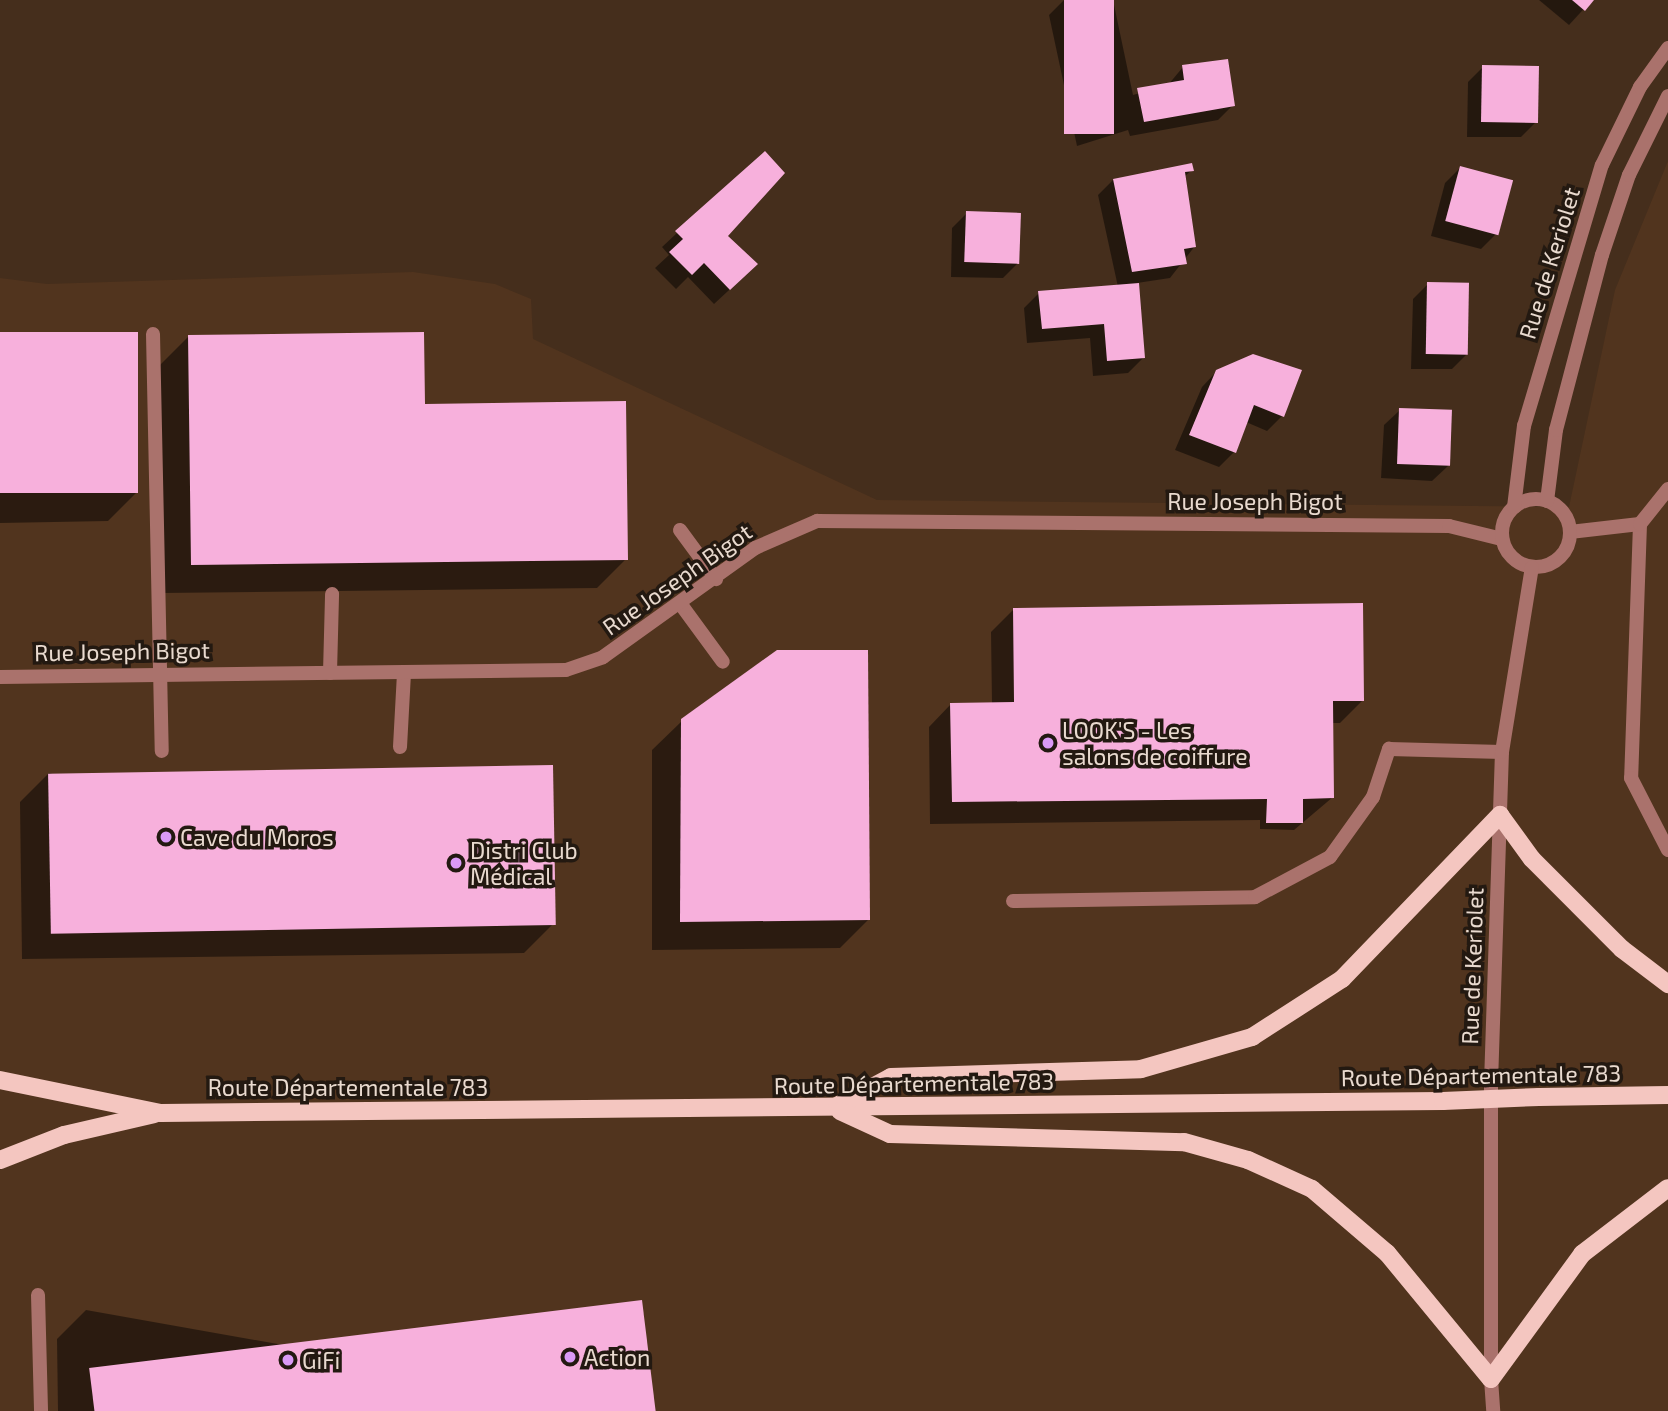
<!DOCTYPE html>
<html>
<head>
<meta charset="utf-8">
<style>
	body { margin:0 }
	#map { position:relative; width:1668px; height:1411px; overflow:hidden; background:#452e1c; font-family:"Exo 2",sans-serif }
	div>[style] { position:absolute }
	.built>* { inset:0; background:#51341e }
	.shadow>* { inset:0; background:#0007 }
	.building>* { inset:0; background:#f7b0dc; transform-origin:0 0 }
	.service>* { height:14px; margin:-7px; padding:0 7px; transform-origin:7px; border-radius:7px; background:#aa726c }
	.minor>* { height:14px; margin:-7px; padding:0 7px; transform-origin:7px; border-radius:7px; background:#aa726c }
	.tertiary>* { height:14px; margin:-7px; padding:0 7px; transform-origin:7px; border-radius:7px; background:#aa726c }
	.tertiary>.ring { margin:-7px; padding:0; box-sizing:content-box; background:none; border:14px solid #aa726c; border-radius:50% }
	.primary>* { height:18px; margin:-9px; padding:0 9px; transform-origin:9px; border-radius:9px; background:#f4c6c0 }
	.primary-bridge>* { height:18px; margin:-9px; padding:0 9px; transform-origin:9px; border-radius:9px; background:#f4c6c0 }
	.dots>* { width:19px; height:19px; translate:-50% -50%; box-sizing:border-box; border:4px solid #231911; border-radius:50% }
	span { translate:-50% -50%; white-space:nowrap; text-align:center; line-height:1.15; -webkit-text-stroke:7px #231911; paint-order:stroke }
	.street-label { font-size:23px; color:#e9dacf }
	.poi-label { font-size:23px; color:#e9dacf }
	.left { translate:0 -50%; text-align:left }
</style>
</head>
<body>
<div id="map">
	<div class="built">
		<i style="clip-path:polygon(1668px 161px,1668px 1411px,0 1411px,0 278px,47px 284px,413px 272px,495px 284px,531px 299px,533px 339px,877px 500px,1569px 507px,1615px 290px)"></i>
	</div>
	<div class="shadow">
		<i style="clip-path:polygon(1064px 0,1113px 0,1133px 95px,1168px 85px,1183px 67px,1233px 105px,1218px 120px,1130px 136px,1128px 130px,1077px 146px,1049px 15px)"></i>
		<i style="clip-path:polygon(1539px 0,1592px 0,1569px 25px)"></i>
		<i style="clip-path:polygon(1483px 67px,1536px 122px,1521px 137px,1467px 137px,1468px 82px)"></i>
		<i style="clip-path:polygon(1460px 168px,1496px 234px,1481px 249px,1431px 236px,1445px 183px)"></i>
		<i style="clip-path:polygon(1192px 170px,1184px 177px,1195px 246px,1170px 278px,1137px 283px,1143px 358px,1128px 373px,1093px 376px,1090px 338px,1027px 343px,1024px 308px,1039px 293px,1118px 287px,1098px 195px,1113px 180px)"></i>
		<i style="clip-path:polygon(967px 213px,1018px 263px,1003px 278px,951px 277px,952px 228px)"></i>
		<i style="clip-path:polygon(677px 233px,725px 236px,741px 279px,714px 304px,688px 277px,676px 289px,655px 268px,669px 255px,662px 247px)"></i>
		<i style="clip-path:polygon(1428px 284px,1467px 354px,1452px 369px,1411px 369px,1413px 299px)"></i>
		<i style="clip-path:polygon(0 335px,137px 492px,108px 521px,0 523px)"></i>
		<i style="clip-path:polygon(188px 337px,626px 559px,597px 588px,162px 593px,159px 366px)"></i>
		<i style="clip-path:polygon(1217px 371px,1282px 416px,1267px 431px,1246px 422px,1234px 452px,1219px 467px,1175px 450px,1202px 387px)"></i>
		<i style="clip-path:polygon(1400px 410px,1448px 466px,1432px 481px,1381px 478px,1384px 425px)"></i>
		<i style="clip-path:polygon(1013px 610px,1363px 700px,1340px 723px,1332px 723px,1333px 797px,1294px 830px,1260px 829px,1260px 820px,930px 824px,929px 727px,951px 704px,992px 704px,991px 632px)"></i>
		<i style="clip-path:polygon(682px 721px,869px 919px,840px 948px,652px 950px,652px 750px)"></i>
		<i style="clip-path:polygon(49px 773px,553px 924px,524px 953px,22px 959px,20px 802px)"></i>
		<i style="clip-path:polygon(86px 1310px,654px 1411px,58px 1411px,57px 1339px)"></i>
	</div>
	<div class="building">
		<i style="left:1064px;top:0;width:50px;height:134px"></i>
		<i style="clip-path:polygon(1572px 0,1594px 0,1585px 11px)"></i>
		<i style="clip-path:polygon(1228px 59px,1235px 106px,1144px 122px,1137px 88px,1184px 80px,1182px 65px)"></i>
		<i style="left:1482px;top:65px;width:57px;height:57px;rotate:1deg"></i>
		<i style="clip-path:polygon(765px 151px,785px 173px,728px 236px,758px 264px,730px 290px,704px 263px,692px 275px,669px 252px,683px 239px,675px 231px)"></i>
		<i style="clip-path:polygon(1192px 163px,1194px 171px,1185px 172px,1196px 247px,1184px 249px,1187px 264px,1132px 272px,1113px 179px)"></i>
		<i style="left:1460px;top:166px;width:55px;height:57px;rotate:15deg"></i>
		<i style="left:966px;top:211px;width:55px;height:51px;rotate:2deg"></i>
		<i style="left:1427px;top:282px;width:42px;height:72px;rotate:1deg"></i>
		<i style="clip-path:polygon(1139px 283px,1145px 358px,1107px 361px,1104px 324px,1042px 329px,1038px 291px)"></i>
		<i style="left:138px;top:332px;width:161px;height:138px;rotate:90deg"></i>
		<i style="clip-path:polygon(424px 332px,425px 404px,626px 401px,628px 560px,191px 565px,188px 335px)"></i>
		<i style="clip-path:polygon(1253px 354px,1302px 370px,1284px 417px,1254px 405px,1236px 453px,1189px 435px,1216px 370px)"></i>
		<i style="left:1399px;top:408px;width:53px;height:56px;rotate:2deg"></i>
		<i style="clip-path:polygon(1363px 603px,1364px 701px,1333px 701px,1334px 798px,1303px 799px,1303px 823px,1266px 823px,1267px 799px,952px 802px,950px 703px,1014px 702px,1013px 608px)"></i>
		<i style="clip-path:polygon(777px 650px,868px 650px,870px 920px,680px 922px,681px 719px)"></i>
		<i style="left:553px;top:765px;width:160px;height:505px;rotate:89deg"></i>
		<i style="left:642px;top:1300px;width:112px;height:557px;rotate:83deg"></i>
	</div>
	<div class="service">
		<i style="left:153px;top:334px;width:417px;rotate:88.8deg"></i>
		<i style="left:1640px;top:524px;width:254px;rotate:92deg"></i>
		<i style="left:1631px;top:778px;width:81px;rotate:62.8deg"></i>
		<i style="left:680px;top:530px;width:61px;rotate:53.7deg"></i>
		<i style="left:1570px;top:532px;width:70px;rotate:-6.5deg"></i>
		<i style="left:1640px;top:524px;width:45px;rotate:-51.3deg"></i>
		<i style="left:682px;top:606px;width:69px;rotate:53.8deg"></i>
		<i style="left:330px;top:673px;width:79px;rotate:-88.5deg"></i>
		<i style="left:400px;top:747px;width:74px;rotate:-86.9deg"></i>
		<i style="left:1013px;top:901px;width:242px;rotate:-0.9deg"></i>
		<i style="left:1255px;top:897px;width:85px;rotate:-28.1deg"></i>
		<i style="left:1330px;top:857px;width:74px;rotate:-54.4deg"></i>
		<i style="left:1373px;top:797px;width:51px;rotate:-71.6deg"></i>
		<i style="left:1389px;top:749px;width:113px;rotate:1.5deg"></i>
		<i style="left:38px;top:1295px;width:116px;rotate:88.5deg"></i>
	</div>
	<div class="minor">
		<i style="left:0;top:677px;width:566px;rotate:-0.71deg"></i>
		<i style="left:566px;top:670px;width:39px;rotate:-19deg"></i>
		<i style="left:603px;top:657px;width:187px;rotate:-35.6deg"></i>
		<i style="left:755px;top:548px;width:68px;rotate:-23.5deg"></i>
		<i style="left:817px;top:521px;width:632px;rotate:0.45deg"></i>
		<i style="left:1449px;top:526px;width:55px;rotate:13.8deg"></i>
		<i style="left:1491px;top:1379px;width:32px;rotate:86deg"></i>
	</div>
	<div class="tertiary">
		<i class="ring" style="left:1502px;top:499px;width:54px;height:54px"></i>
		<i style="left:1547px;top:501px;width:72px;rotate:-82.8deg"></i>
		<i style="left:1556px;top:430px;width:181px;rotate:-75.3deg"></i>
		<i style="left:1602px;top:255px;width:84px;rotate:-71.4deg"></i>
		<i style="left:1629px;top:175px;width:88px;rotate:-63.7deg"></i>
		<i style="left:1514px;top:507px;width:82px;rotate:-83deg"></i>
		<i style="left:1524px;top:426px;width:272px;rotate:-73.4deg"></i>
		<i style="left:1602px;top:165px;width:87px;rotate:-64deg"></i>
		<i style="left:1640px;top:87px;width:48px;rotate:-54.3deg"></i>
		<i style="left:1491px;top:1379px;width:296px;rotate:-90deg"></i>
		<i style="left:1491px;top:1083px;width:331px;rotate:-88.1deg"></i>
		<i style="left:1502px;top:752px;width:187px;rotate:-80.8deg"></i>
	</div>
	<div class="primary">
		<i style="left:0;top:1080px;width:164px;rotate:11.6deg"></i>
		<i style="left:161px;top:1113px;width:1282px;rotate:-0.54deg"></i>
		<i style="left:1539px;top:1097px;width:129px;rotate:-0.9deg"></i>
		<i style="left:837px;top:1106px;width:61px;rotate:-28.2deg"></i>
		<i style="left:891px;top:1077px;width:250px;rotate:-1.8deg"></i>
		<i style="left:1141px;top:1069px;width:116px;rotate:-16.1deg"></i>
		<i style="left:1252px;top:1037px;width:107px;rotate:-32.8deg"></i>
		<i style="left:1342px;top:979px;width:228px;rotate:-46.1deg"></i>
		<i style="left:1500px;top:815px;width:54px;rotate:54deg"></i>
		<i style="left:1532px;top:859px;width:127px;rotate:45deg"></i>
		<i style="left:1622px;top:949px;width:58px;rotate:37.3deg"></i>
		<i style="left:840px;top:1111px;width:55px;rotate:24.7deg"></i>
		<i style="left:890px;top:1134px;width:294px;rotate:1.6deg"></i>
		<i style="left:1184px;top:1142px;width:66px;rotate:15.7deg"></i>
		<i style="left:1248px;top:1160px;width:70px;rotate:24.4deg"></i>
		<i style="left:1312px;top:1189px;width:99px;rotate:40.5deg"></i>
		<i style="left:1387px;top:1253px;width:163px;rotate:50.5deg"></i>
		<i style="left:1491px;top:1379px;width:155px;rotate:-53.9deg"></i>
		<i style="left:1582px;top:1254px;width:108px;rotate:-37.5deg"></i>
		<i style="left:0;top:1160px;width:69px;rotate:-21.3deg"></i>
		<i style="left:64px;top:1135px;width:92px;rotate:-13.1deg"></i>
	</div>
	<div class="primary-bridge">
		<i style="left:1443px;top:1101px;width:96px;rotate:-2.4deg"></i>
	</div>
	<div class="dots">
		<i style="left:1048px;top:743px;background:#da9af6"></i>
		<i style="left:166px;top:837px;background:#da9af6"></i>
		<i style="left:456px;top:863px;background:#da9af6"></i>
		<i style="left:570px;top:1357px;background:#da9af6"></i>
		<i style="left:288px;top:1360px;background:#da9af6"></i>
	</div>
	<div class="street-label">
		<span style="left:1549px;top:263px;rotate:-73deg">Rue de Keriolet</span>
		<span style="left:1255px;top:501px">Rue Joseph Bigot</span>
		<span style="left:677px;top:579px;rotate:-35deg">Rue Joseph Bigot</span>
		<span style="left:122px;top:651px;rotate:-1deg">Rue Joseph Bigot</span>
		<span style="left:1472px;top:966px;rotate:-88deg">Rue de Keriolet</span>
		<span style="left:1481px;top:1075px;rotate:-1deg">Route Départementale 783</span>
		<span style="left:914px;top:1083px;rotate:-1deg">Route Départementale 783</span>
		<span style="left:348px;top:1087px">Route Départementale 783</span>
	</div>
	<div class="poi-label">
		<span class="left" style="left:1062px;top:743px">LOOK'S - Les<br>salons de coiffure</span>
		<span class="left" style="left:180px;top:837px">Cave du Moros</span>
		<span class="left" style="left:470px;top:863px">Distri Club<br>Médical</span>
		<span class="left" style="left:584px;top:1357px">Action</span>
		<span class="left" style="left:302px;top:1360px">GiFi</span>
	</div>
</div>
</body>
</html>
